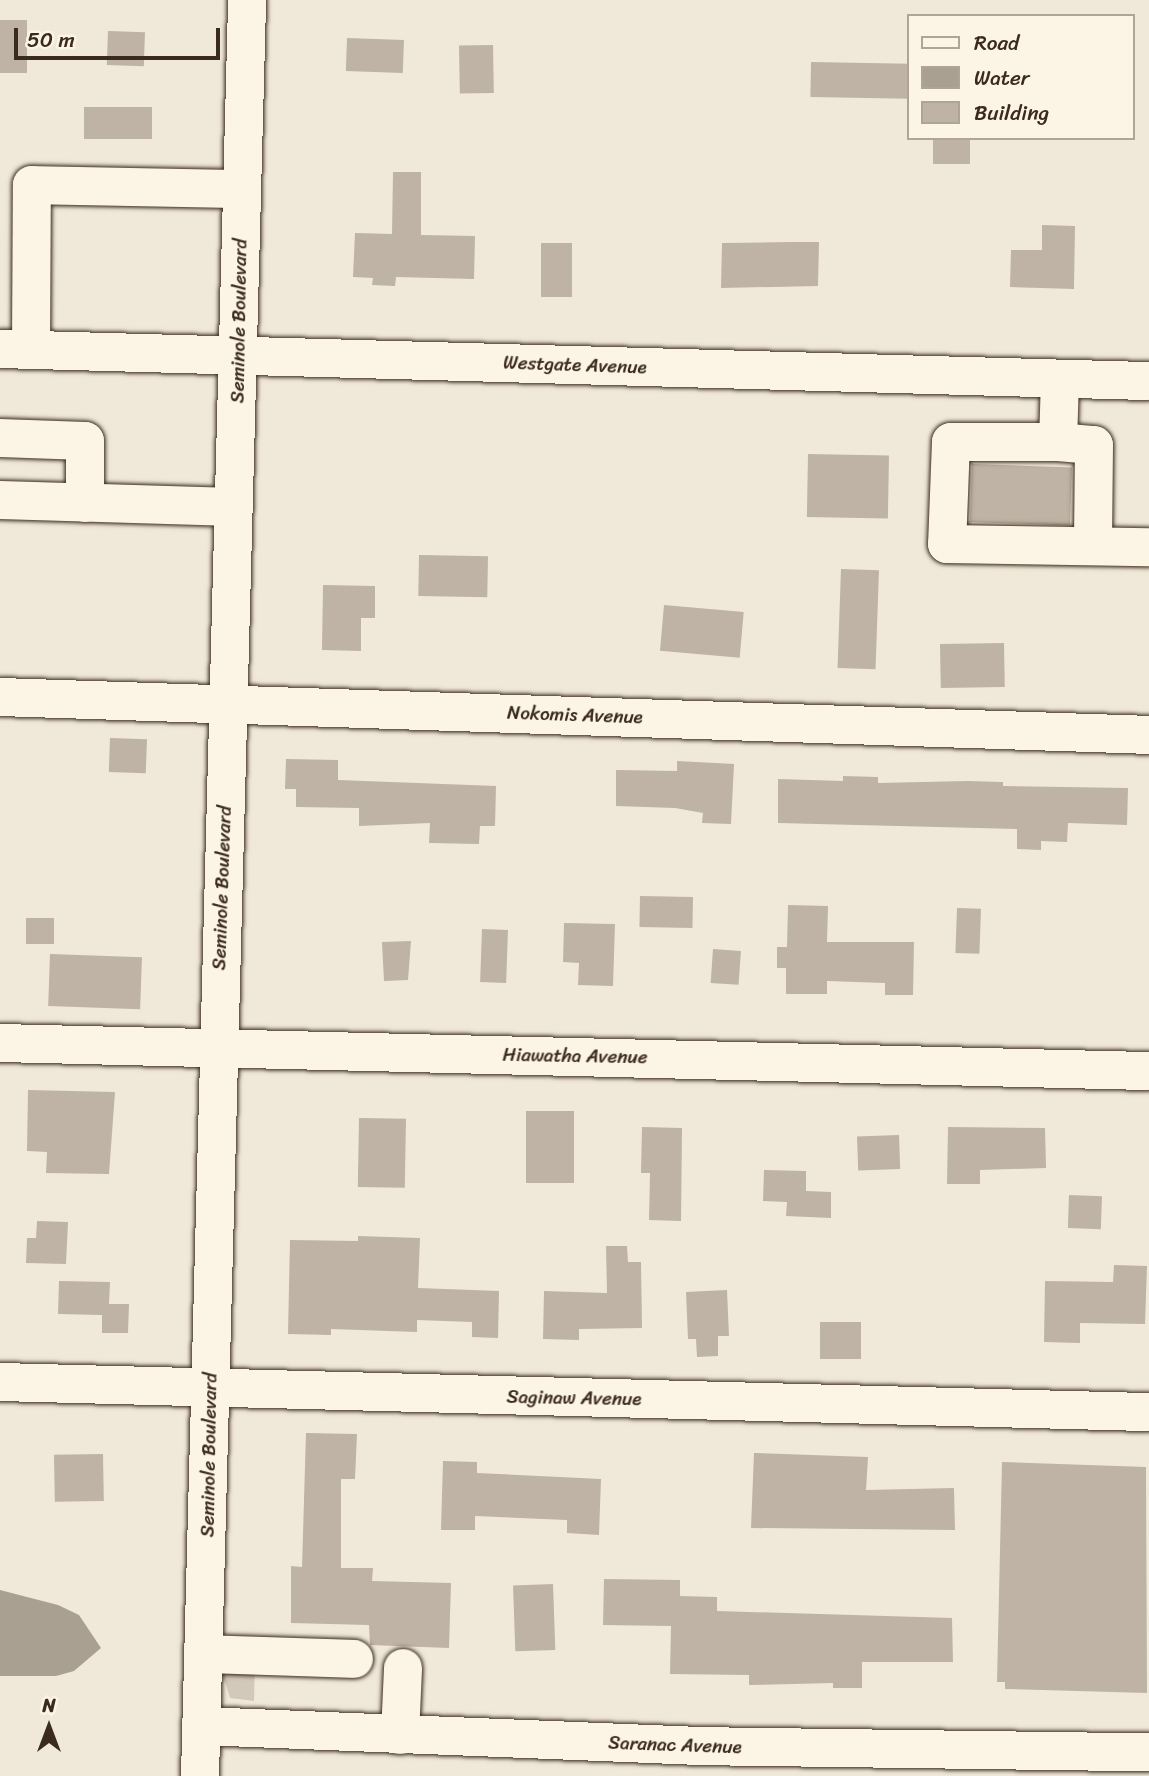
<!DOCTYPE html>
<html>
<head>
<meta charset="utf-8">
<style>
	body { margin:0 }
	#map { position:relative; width:1149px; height:1776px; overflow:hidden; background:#f0e9d9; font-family:Sriracha,sans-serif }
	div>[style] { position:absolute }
	.green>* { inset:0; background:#d2c9ba }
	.water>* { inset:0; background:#aaa091 }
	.building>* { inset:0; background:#beb3a4; transform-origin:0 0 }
	.roads { filter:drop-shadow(0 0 2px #3b2a1e) drop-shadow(0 0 2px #3b2a1e) }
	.minor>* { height:38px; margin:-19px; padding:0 19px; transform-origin:19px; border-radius:19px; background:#fcf5e5 }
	span { translate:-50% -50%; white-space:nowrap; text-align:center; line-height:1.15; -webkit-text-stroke:5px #fcf5e5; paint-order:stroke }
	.street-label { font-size:19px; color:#3b2a1e }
	.legend { position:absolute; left:907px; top:14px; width:228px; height:126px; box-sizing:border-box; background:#fcf5e5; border:2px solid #afa495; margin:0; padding:9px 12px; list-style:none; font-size:21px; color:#3b2a1e }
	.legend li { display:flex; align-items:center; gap:14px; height:35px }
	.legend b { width:35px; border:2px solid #afa495 }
	.north { position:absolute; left:14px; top:1692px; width:70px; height:70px; -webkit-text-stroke:5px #fcf5e5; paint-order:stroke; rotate:0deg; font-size:19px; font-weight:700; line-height:28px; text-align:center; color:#3b2a1e }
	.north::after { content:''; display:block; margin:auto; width:24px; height:32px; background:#3b2a1e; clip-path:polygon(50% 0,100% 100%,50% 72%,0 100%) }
	.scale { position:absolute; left:14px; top:28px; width:206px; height:32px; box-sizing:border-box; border:4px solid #3b2a1e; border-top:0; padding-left:9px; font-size:21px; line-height:24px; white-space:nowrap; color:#3b2a1e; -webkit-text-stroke:5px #fcf5e5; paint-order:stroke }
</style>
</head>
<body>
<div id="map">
	<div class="green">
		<i style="clip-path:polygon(255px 1660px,254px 1701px,230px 1698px,221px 1668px)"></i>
	</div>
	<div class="water">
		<i style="clip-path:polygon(0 1590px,58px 1605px,79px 1615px,101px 1648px,74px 1671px,56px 1676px,0 1676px)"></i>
	</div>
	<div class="building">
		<i style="left:0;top:20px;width:27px;height:53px"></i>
		<i style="left:108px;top:31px;width:37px;height:34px;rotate:2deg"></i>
		<i style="left:347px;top:38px;width:57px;height:33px;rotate:2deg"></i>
		<i style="left:493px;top:45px;width:48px;height:34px;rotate:89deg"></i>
		<i style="left:811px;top:62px;width:98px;height:35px;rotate:1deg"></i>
		<i style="left:84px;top:107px;width:68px;height:32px"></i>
		<i style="left:933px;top:138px;width:37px;height:26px"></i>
		<i style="clip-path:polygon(393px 172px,421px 172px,421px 235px,475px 236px,474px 279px,396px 277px,395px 286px,372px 285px,373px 278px,353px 277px,355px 233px,392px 234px)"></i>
		<i style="clip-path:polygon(1042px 225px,1075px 226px,1074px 289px,1010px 287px,1011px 250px,1042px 250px)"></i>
		<i style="clip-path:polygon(792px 242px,819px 242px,818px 286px,721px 288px,722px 243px)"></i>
		<i style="left:541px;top:243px;width:31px;height:54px"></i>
		<i style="left:808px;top:454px;width:81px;height:63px;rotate:1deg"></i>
		<i style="left:972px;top:464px;width:100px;height:58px;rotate:2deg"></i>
		<i style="left:419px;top:555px;width:69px;height:41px;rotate:1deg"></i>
		<i style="left:841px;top:569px;width:38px;height:99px;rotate:2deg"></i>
		<i style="clip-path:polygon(323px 585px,375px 586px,375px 618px,361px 618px,361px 651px,322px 650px)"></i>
		<i style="left:664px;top:605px;width:80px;height:46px;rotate:5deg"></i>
		<i style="left:1004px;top:643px;width:44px;height:64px;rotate:89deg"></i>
		<i style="left:110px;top:738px;width:37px;height:34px;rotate:2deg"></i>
		<i style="clip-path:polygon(286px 759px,338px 760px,338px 780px,496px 786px,495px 826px,480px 826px,479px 844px,429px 843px,430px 823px,359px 826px,359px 808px,296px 807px,296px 789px,285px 789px)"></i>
		<i style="clip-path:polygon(677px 761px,734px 764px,731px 824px,702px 823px,703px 813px,675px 808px,616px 806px,616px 770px,677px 771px)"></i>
		<i style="clip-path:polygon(843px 776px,878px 777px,878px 783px,967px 781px,1003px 782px,1003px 786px,1128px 788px,1127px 825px,1068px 823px,1067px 842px,1041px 841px,1041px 850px,1017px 849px,1017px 829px,778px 823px,778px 779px,843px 781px)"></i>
		<i style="left:640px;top:896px;width:53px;height:31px;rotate:1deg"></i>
		<i style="clip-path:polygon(788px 905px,828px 906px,827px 942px,914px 942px,913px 995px,885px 995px,885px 983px,827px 981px,827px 994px,786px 994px,786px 968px,777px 968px,777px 947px,787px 947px)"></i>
		<i style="left:957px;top:908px;width:24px;height:45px;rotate:2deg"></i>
		<i style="left:26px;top:918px;width:28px;height:26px"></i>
		<i style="clip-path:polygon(564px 923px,615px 924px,613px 986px,578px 985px,579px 963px,563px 962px)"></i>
		<i style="left:482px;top:929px;width:26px;height:53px;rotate:2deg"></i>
		<i style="clip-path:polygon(411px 941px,408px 980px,384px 981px,382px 942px)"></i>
		<i style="left:713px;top:949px;width:28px;height:34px;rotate:4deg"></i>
		<i style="left:50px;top:954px;width:92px;height:52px;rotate:2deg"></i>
		<i style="clip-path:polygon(28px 1090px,115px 1092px,109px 1174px,46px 1173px,47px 1152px,27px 1151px)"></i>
		<i style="left:526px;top:1111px;width:48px;height:72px"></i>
		<i style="left:359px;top:1118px;width:47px;height:69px;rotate:1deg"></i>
		<i style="clip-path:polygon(642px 1127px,682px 1128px,681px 1221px,649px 1220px,650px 1173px,641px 1173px)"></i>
		<i style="clip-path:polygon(948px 1127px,1045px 1128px,1046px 1168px,980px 1170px,980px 1184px,947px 1184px)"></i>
		<i style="left:899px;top:1135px;width:34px;height:42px;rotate:88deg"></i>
		<i style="clip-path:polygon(764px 1170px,806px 1171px,806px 1191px,831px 1192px,831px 1218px,786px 1216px,787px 1202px,763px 1201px)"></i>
		<i style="left:1069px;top:1195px;width:33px;height:33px;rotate:2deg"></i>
		<i style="clip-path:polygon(37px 1221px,68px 1222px,66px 1264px,26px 1263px,27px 1238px,36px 1238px)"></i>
		<i style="clip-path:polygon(358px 1236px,420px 1238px,418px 1288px,499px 1291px,498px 1338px,472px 1337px,472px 1322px,417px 1320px,417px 1332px,331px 1329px,331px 1335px,288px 1334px,290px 1240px,358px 1241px)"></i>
		<i style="clip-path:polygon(606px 1246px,627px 1246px,628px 1262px,641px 1262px,642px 1328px,579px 1329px,579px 1340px,543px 1339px,544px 1291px,607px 1293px)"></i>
		<i style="clip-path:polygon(1114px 1265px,1147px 1266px,1145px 1324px,1080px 1323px,1080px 1343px,1044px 1342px,1045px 1281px,1113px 1282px)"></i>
		<i style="clip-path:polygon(59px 1281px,110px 1282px,109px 1304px,129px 1304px,128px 1333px,102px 1333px,102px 1315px,58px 1314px)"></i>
		<i style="clip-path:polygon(727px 1290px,729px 1336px,718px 1336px,718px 1356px,697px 1357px,696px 1339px,688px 1339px,686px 1292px)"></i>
		<i style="left:820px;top:1322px;width:41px;height:37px"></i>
		<i style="clip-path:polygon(306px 1433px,357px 1434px,355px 1479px,341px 1479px,341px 1568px,373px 1568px,372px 1581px,451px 1583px,449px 1648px,370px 1645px,369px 1625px,291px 1623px,291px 1566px,302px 1567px)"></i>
		<i style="clip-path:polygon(754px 1453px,868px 1457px,866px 1490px,954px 1488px,955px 1530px,751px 1528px)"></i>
		<i style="left:103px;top:1454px;width:47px;height:49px;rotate:89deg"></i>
		<i style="clip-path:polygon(443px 1461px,477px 1462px,477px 1473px,601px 1479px,599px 1535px,567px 1533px,567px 1520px,475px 1516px,475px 1530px,441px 1530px)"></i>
		<i style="clip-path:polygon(1002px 1462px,1146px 1467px,1147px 1693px,1005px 1689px,1005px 1682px,997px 1682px)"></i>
		<i style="clip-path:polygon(604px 1579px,680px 1580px,680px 1596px,717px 1597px,717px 1611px,952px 1618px,953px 1662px,862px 1662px,862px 1688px,833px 1688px,833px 1683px,749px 1685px,749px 1675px,670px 1674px,671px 1626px,603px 1625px)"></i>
		<i style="left:553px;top:1584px;width:66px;height:40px;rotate:88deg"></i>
	</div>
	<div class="roads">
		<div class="minor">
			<i style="left:0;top:349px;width:1149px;rotate:1.6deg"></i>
			<i style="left:31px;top:350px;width:165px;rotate:-89.7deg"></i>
			<i style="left:32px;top:185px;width:210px;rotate:1.1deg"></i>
			<i style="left:1060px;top:379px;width:63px;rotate:91.8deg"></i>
			<i style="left:1058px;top:442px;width:107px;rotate:180deg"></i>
			<i style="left:951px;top:442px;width:102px;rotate:92.2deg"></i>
			<i style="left:947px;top:544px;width:202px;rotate:0.9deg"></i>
			<i style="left:0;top:438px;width:85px;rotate:2deg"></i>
			<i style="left:85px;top:441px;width:62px;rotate:90deg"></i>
			<i style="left:1058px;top:442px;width:36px;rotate:5deg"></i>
			<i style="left:1094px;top:445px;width:101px;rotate:90.6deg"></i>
			<i style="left:0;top:500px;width:234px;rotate:1.7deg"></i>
			<i style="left:0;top:697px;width:1150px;rotate:1.89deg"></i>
			<i style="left:0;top:1043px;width:1149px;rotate:1.4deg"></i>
			<i style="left:0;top:1382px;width:1149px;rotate:1.5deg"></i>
			<i style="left:204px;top:1654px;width:150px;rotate:1.9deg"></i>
			<i style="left:202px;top:1726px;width:491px;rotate:2.3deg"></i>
			<i style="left:693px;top:1746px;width:456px;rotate:0.8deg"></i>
			<i style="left:400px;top:1735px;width:67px;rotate:-87.4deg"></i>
			<i style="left:200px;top:1776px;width:1777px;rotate:-88.48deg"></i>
		</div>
	</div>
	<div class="street-label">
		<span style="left:239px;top:321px;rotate:-89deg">Seminole Boulevard</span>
		<span style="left:575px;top:365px;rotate:2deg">Westgate Avenue</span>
		<span style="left:575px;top:715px;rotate:2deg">Nokomis Avenue</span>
		<span style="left:222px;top:888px;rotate:-88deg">Seminole Boulevard</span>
		<span style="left:575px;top:1056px;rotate:1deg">Hiawatha Avenue</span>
		<span style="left:574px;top:1398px;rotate:1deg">Saginaw Avenue</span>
		<span style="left:209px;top:1455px;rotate:-89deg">Seminole Boulevard</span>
		<span style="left:675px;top:1745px;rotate:2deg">Saranac Avenue</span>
	</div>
	<ul class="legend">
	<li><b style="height:9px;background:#fcf5e5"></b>Road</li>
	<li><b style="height:19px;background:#aaa091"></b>Water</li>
	<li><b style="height:19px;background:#beb3a4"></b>Building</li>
	</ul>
	<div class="north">N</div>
	<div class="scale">50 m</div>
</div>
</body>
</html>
